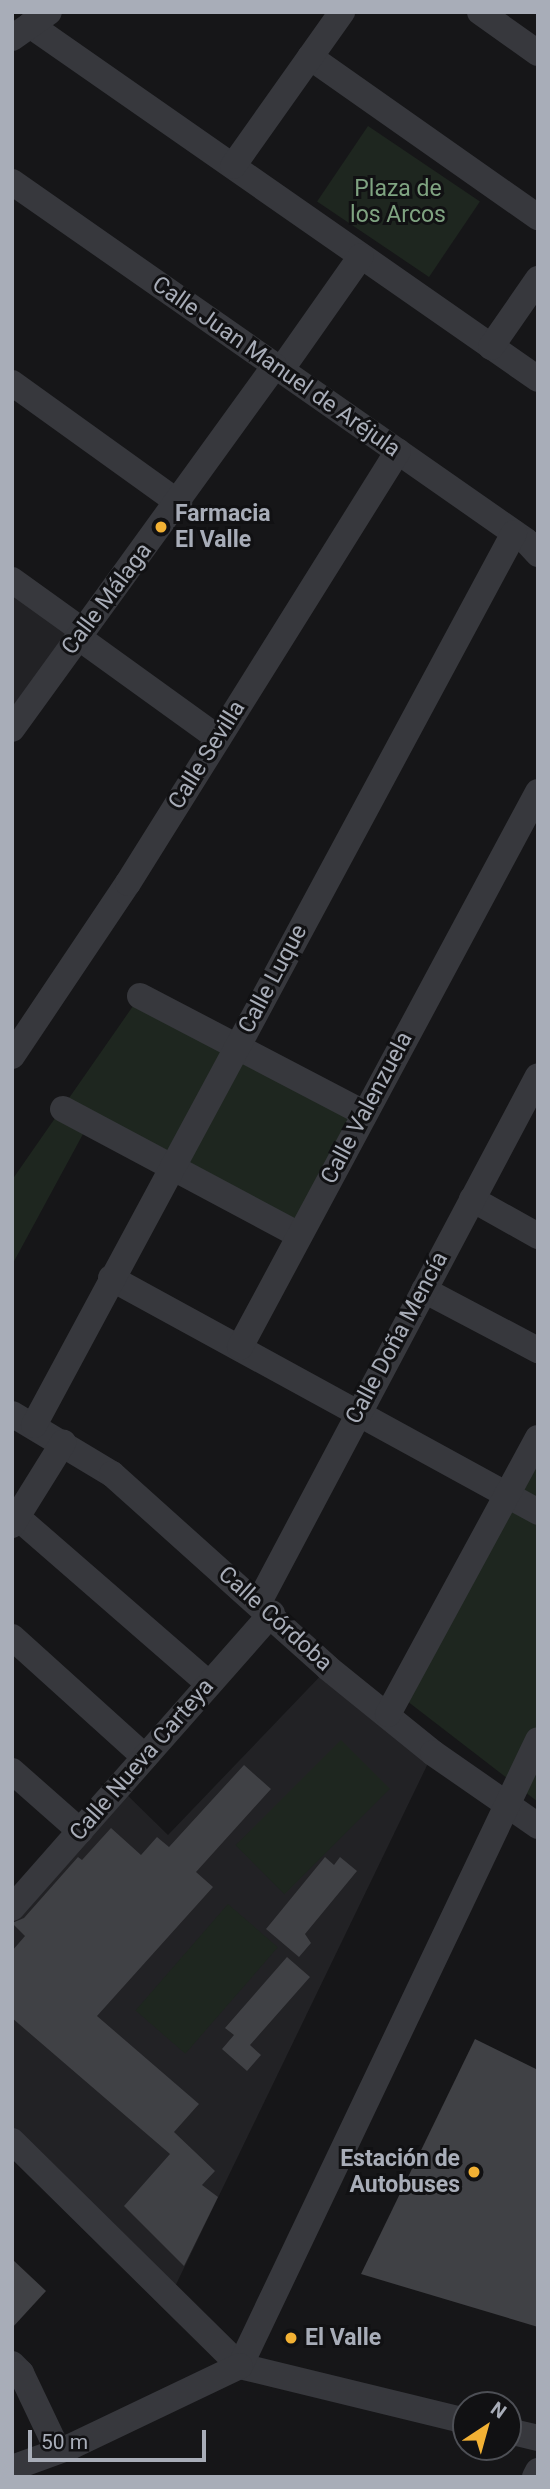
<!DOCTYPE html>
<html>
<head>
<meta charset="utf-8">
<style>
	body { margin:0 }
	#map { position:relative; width:550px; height:2489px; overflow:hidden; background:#161618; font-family:Roboto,sans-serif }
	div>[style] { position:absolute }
	.built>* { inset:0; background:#222225 }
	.green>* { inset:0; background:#1e261f; transform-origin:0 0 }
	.building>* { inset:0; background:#404145 }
	.street>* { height:26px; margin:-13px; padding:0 13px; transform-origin:13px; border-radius:13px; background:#37383d }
	.dots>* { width:19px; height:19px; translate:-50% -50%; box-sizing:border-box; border:4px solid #111113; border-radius:50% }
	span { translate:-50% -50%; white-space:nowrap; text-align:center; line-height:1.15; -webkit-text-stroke:6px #111113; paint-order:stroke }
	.park-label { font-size:23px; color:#7fa381 }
	.street-label { font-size:23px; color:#a8adb8 }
	.poi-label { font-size:23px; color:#a8adb8; font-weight:700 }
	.left { translate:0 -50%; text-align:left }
	.right { translate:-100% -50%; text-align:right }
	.frame { position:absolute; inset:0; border:14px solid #a8adb8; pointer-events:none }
	.north { position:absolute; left:452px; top:2391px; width:70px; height:70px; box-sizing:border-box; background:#111113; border:2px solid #4d4f55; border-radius:50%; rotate:36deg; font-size:19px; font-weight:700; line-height:28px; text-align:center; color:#a8adb8 }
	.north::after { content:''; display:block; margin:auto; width:24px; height:32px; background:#f2b134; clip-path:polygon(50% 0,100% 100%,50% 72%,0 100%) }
	.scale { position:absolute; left:28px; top:2430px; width:178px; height:32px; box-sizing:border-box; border:4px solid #a8adb8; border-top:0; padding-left:9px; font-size:21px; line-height:24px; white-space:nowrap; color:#a8adb8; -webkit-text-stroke:5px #111113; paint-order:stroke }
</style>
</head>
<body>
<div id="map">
	<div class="built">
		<i style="clip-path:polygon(12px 580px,83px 631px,12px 729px)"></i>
		<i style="clip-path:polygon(328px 1668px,433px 1753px,169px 2299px,12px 2141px,12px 1908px,119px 1787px,168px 1835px)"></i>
	</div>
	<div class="green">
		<i style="left:368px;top:126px;width:135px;height:91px;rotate:34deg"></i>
		<i style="clip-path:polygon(140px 996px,364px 1113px,299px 1235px,89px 1123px,12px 1265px,12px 1180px)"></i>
		<i style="clip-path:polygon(538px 1458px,538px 1802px,407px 1701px)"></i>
		<i style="left:341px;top:1740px;width:69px;height:149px;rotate:45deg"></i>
		<i style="left:228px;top:1904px;width:66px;height:141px;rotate:41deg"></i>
	</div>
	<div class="building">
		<i style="clip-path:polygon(244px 1765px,271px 1789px,196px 1872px,213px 1887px,97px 2016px,199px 2104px,174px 2132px,215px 2171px,202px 2185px,218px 2197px,184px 2266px,124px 2206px,170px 2154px,12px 2018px,12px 1951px,25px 1936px,12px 1923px,24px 1918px,78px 1857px,82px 1860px,111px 1828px,141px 1855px,157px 1837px,169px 1847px)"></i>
		<i style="clip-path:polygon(325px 1857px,334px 1865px,340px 1857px,357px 1871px,305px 1934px,311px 1943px,299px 1957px,266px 1929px)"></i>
		<i style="clip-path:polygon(287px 1957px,310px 1977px,250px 2045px,261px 2055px,247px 2071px,222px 2049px,234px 2035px,225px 2028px)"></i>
		<i style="clip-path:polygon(475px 2039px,538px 2070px,538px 2327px,361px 2274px)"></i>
		<i style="clip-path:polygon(12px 2259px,46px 2291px,12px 2328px)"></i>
	</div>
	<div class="street">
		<i style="left:480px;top:12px;width:71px;rotate:35.3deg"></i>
		<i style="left:30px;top:25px;width:619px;rotate:34.87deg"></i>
		<i style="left:12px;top:38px;width:45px;rotate:-35.1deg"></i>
		<i style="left:310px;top:57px;width:279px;rotate:35.1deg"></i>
		<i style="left:233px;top:166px;width:189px;rotate:-54.7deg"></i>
		<i style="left:12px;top:182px;width:627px;rotate:34.93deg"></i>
		<i style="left:526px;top:541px;width:18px;rotate:47deg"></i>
		<i style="left:491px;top:347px;width:83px;rotate:-55.3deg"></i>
		<i style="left:281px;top:370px;width:139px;rotate:-54.9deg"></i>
		<i style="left:12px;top:383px;width:206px;rotate:35.7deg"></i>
		<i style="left:12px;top:580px;width:87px;rotate:35.7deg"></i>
		<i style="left:78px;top:637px;width:173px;rotate:35.8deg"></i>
		<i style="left:12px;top:729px;width:448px;rotate:-54.1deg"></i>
		<i style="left:140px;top:996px;width:253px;rotate:27.6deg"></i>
		<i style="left:12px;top:1056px;width:208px;rotate:-56.2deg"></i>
		<i style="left:128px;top:883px;width:509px;rotate:-57.99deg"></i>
		<i style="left:63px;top:1109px;width:268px;rotate:28.1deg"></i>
		<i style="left:472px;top:1199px;width:76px;rotate:29.3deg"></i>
		<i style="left:111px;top:1278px;width:487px;rotate:28.7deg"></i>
		<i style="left:424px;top:1290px;width:129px;rotate:27.8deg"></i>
		<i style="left:240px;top:1347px;width:630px;rotate:-61.77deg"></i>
		<i style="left:12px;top:1414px;width:117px;rotate:31deg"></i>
		<i style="left:112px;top:1474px;width:290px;rotate:41.9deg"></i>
		<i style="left:328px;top:1668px;width:135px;rotate:39deg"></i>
		<i style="left:433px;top:1753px;width:128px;rotate:34.8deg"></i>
		<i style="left:34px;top:1425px;width:1013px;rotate:-61.71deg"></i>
		<i style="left:17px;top:1517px;width:254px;rotate:41deg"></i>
		<i style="left:12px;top:1525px;width:97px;rotate:-58.1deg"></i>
		<i style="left:259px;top:1602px;width:595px;rotate:-62.06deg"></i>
		<i style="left:12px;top:1637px;width:179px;rotate:42.1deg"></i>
		<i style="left:388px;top:1714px;width:314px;rotate:-61.5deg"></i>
		<i style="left:12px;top:1771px;width:91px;rotate:41.4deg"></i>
		<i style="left:12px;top:1908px;width:393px;rotate:-48.6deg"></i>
		<i style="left:12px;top:2141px;width:320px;rotate:44.6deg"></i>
		<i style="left:240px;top:2366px;width:233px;rotate:13.7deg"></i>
		<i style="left:12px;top:2364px;width:13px;rotate:45deg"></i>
		<i style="left:21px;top:2373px;width:86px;rotate:64.6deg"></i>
		<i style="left:240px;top:2366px;width:693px;rotate:-64.54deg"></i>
		<i style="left:508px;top:2431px;width:31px;rotate:13deg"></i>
		<i style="left:12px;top:2468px;width:62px;rotate:-19.9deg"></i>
		<i style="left:70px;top:2447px;width:188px;rotate:-25.5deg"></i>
		<i style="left:535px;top:2477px;width:7px;rotate:-63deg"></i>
	</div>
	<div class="dots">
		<i style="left:161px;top:527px;background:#f2b134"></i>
		<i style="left:474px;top:2172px;background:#f2b134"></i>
		<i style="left:291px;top:2338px;background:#f2b134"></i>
	</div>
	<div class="park-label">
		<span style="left:398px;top:202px">Plaza de<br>los Arcos</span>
	</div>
	<div class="street-label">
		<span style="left:276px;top:367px;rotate:35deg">Calle Juan Manuel de Aréjula</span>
		<span style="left:107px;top:599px;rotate:-53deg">Calle Málaga</span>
		<span style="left:207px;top:755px;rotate:-58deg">Calle Sevilla</span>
		<span style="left:273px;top:979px;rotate:-62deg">Calle Luque</span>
		<span style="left:367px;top:1108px;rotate:-62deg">Calle Valenzuela</span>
		<span style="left:397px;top:1338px;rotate:-62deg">Calle Doña Mencía</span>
		<span style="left:275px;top:1619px;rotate:42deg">Calle Córdoba</span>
		<span style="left:142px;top:1760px;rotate:-49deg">Calle Nueva Carteya</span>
	</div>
	<div class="poi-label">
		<span class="left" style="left:175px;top:527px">Farmacia<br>El Valle</span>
		<span class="right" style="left:460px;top:2172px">Estación de<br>Autobuses</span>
		<span class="left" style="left:305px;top:2338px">El Valle</span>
	</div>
	<div class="frame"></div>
	<div class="north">N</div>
	<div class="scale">50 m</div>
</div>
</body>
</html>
